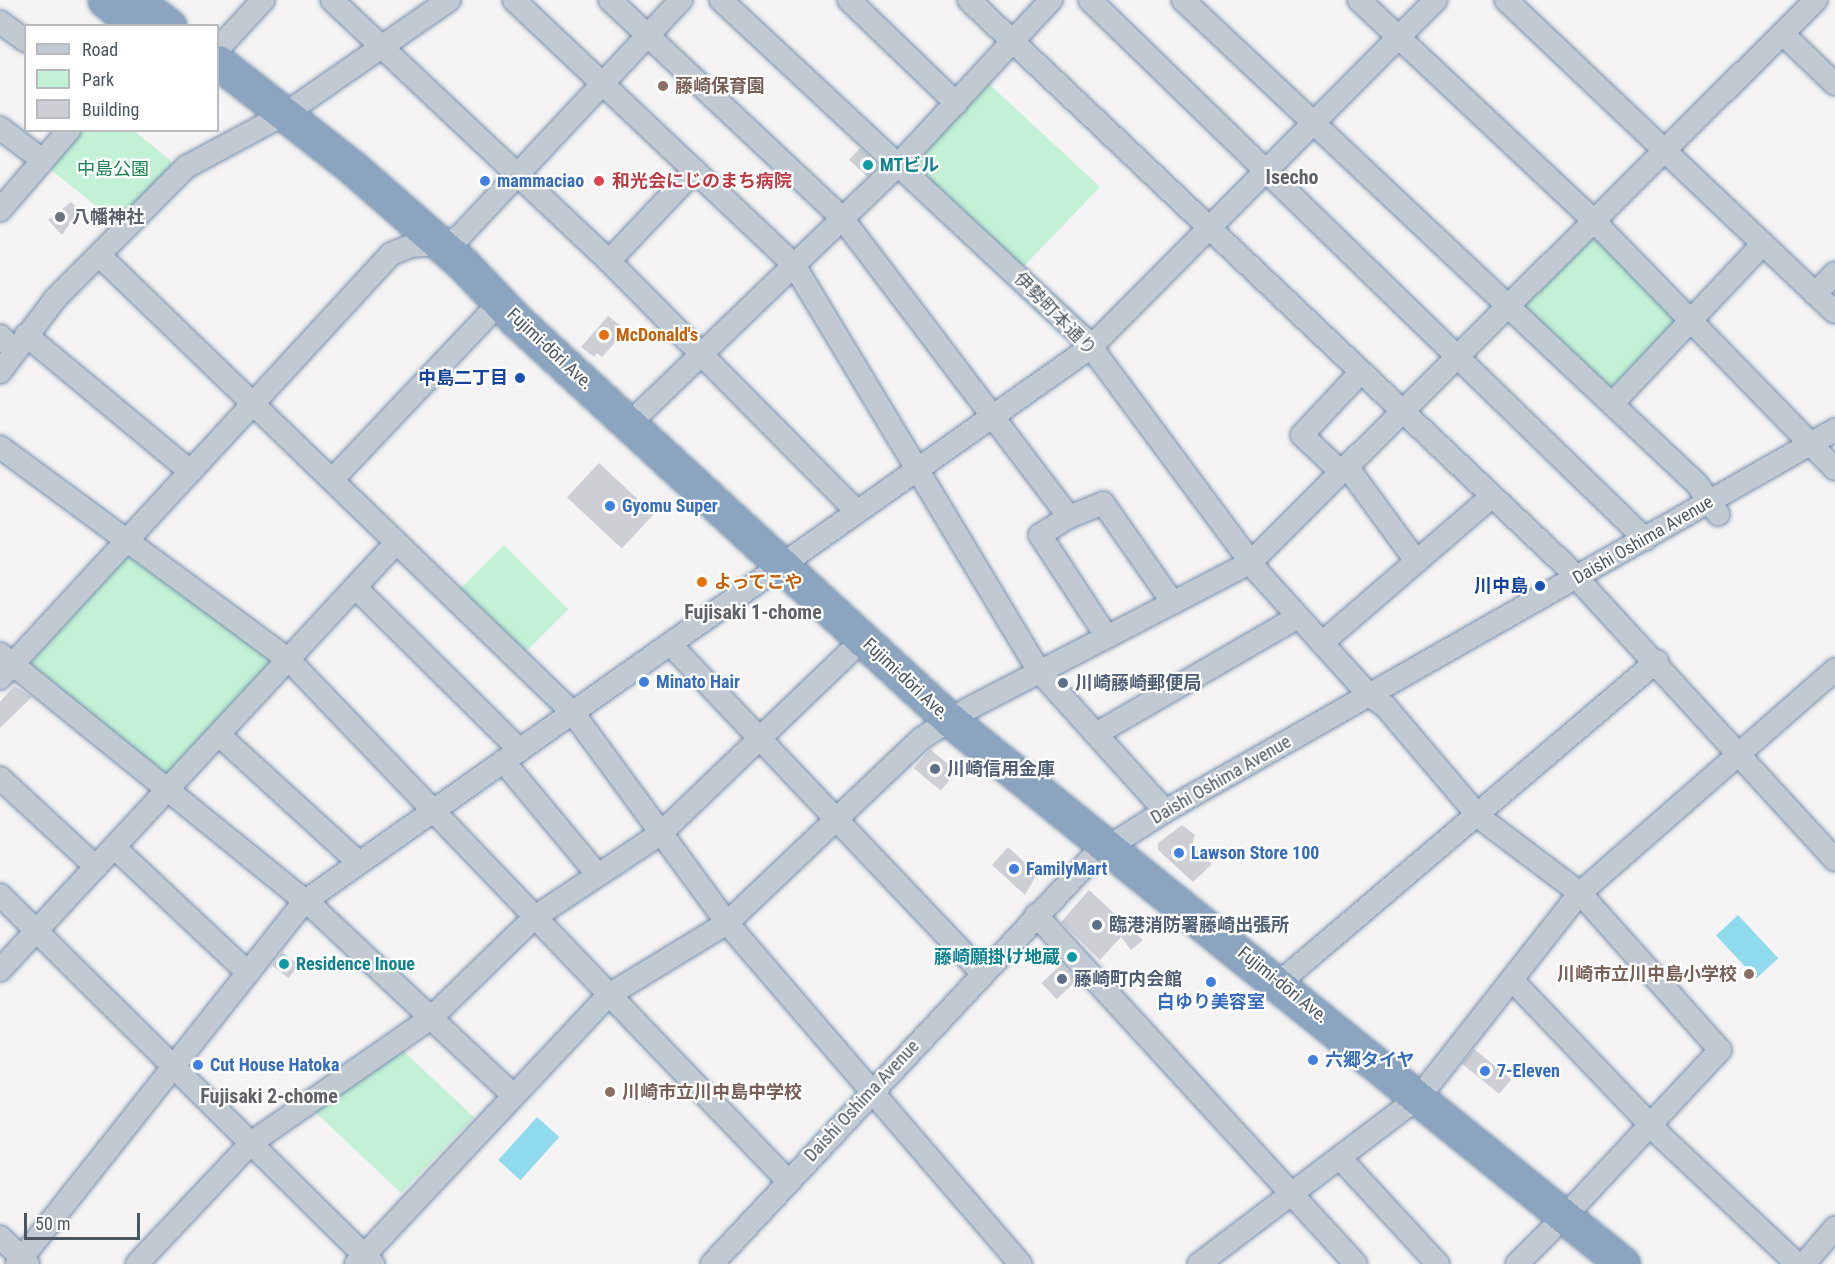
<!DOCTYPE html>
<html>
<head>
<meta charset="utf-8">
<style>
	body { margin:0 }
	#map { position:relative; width:1835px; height:1264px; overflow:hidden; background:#f5f3f3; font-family:"Roboto Condensed","Noto Sans JP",sans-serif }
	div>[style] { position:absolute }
	.green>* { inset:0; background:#c3f1d5; transform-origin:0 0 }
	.water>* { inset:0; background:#90daee; transform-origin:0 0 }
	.building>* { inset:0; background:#cdcfd5; transform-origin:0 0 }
	.roads { filter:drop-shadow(0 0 2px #7690ad) drop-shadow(0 0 2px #7690ad) }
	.minor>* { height:22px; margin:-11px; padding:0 11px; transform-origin:11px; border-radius:11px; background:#c1cad2 }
	.highway>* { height:33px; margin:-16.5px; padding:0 16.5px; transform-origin:16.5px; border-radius:16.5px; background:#8ba5c1 }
	.dots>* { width:16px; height:16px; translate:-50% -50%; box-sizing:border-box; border:3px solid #fff; border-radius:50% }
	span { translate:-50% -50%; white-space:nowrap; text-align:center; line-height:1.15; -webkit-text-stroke:4.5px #fff; paint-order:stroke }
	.education-label { font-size:18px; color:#785e54; font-weight:700 }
	.left { translate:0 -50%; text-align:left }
	.right { translate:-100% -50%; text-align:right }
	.culture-label { font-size:18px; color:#0d838f; font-weight:700 }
	.park-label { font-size:18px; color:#17864f }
	.shop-label { font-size:18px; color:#366cbe; font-weight:700 }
	.health-label { font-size:18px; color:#be3a42; font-weight:700 }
	.worship-label { font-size:18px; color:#5b616d; font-weight:700 }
	.street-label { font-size:18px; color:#4a5661 }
	.food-label { font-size:18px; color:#c56008; font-weight:700 }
	.transit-label { font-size:18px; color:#164399; font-weight:700 }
	.service-label { font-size:18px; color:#4e5e75; font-weight:700 }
	.neighbourhood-label { font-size:20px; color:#5f6368; font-weight:700 }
	.legend { position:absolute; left:24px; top:24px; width:195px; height:108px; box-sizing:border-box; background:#fff; border:2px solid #b7bbc0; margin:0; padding:8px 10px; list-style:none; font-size:18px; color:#4a5661 }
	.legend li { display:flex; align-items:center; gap:12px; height:30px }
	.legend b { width:30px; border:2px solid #b7bbc0 }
	.scale { position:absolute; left:24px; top:1213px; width:116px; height:27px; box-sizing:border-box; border:3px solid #4a5661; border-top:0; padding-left:8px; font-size:18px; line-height:21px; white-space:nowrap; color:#4a5661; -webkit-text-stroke:4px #fff; paint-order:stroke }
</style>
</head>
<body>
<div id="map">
	<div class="green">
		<i style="clip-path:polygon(987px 82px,1100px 187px,1023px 267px,914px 166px,914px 159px)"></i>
		<i style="clip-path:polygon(133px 130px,170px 160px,172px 167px,116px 222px,45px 165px,74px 131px)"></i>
		<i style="clip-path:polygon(1589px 239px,1597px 239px,1678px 320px,1615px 392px,1524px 311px,1524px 304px)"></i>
		<i style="left:504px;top:545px;width:91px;height:64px;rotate:45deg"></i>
		<i style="clip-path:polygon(133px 557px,270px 657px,271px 666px,171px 775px,163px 777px,32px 670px,30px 663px,124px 559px)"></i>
		<i style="clip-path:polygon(400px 1048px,474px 1117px,401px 1193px,314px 1111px)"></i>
	</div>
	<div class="water">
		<i style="left:1738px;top:915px;width:59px;height:30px;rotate:47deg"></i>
		<i style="left:537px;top:1117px;width:30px;height:58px;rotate:42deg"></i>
	</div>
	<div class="building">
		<i style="left:860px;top:148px;width:25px;height:16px;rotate:43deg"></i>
		<i style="clip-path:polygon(71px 202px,79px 210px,62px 235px,48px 220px)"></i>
		<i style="clip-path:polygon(608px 316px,621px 326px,615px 333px,620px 337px,602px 357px,597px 353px,594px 357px,581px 347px)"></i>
		<i style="left:599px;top:463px;width:75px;height:47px;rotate:43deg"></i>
		<i style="clip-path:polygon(14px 686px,32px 697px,0 728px,0 702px)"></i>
		<i style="left:930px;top:749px;width:35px;height:25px;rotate:40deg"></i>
		<i style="clip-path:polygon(1182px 825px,1195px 835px,1192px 844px,1212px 864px,1193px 882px,1158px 850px,1158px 843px)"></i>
		<i style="clip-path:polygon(1008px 847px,1037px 874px,1025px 895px,992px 865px)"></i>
		<i style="clip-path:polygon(1089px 890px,1143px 940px,1131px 950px,1121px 937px,1100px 960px,1061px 922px)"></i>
		<i style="left:282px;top:952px;width:21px;height:17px;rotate:37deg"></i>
		<i style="left:1062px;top:964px;width:22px;height:28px;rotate:47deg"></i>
		<i style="left:1474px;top:1049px;width:48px;height:19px;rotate:39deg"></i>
	</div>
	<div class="roads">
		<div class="minor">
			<i style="left:332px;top:0;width:381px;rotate:43.3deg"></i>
			<i style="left:609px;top:261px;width:351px;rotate:45.3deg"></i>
			<i style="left:514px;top:0;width:386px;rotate:43.4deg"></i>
			<i style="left:794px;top:265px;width:476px;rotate:58.9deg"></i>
			<i style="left:1040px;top:672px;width:187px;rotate:48deg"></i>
			<i style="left:610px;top:0;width:318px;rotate:43.2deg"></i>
			<i style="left:842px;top:218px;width:375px;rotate:52.8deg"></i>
			<i style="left:721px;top:0;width:497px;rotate:43deg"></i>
			<i style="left:1085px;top:339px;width:289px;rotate:53.4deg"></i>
			<i style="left:1257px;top:571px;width:167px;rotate:47.9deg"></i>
			<i style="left:1369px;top:695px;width:19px;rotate:35deg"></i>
			<i style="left:1385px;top:706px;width:145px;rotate:49.7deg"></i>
			<i style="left:1479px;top:817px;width:126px;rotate:37deg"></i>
			<i style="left:1580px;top:893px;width:210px;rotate:48.3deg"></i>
			<i style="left:1720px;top:1050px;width:227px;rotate:133deg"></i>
			<i style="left:849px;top:0;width:149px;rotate:43.9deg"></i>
			<i style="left:969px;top:0;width:820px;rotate:43.47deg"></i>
			<i style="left:1564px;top:564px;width:401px;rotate:47.5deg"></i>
			<i style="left:1090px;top:0;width:774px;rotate:44.16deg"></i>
			<i style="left:1183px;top:0;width:706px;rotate:43.28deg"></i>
			<i style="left:1697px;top:484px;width:37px;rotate:55deg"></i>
			<i style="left:1359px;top:0;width:314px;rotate:43.2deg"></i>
			<i style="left:1588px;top:215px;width:354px;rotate:45.8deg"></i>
			<i style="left:1506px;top:0;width:453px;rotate:43.5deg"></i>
			<i style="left:0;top:22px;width:32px;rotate:36deg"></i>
			<i style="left:1783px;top:34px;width:72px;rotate:43.9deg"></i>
			<i style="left:218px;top:49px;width:67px;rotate:-47.4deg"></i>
			<i style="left:0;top:128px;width:53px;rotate:37.3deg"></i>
			<i style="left:0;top:210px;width:106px;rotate:-49.2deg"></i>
			<i style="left:99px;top:255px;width:659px;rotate:44.02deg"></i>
			<i style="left:573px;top:713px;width:260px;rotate:53.7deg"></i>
			<i style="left:727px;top:923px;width:450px;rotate:49.3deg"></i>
			<i style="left:609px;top:261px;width:125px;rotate:-46.6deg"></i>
			<i style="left:1815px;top:294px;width:29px;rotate:-46deg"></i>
			<i style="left:26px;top:335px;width:214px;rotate:39.7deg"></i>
			<i style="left:0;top:336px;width:21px;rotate:45deg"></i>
			<i style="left:0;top:372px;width:91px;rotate:-53deg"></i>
			<i style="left:55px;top:299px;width:186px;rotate:-45.2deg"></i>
			<i style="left:186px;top:167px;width:112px;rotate:-28.2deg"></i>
			<i style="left:285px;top:114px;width:200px;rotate:-34.8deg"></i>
			<i style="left:1612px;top:404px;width:220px;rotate:-46.7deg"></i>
			<i style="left:630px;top:423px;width:373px;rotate:-43.9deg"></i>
			<i style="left:899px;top:164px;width:224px;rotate:-47.2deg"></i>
			<i style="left:0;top:447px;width:359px;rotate:36.4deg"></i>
			<i style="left:289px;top:660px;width:721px;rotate:46.24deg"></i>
			<i style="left:1348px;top:468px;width:115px;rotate:53.8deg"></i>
			<i style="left:1342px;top:473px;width:55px;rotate:-136.5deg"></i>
			<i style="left:1302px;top:435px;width:86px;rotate:-46.9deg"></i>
			<i style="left:333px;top:479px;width:224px;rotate:-46.6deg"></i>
			<i style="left:355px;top:587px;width:232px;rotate:44.7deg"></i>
			<i style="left:1107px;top:637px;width:122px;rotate:-123.3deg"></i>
			<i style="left:1040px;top:535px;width:34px;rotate:-32deg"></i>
			<i style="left:1069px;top:517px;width:37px;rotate:-22deg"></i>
			<i style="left:1103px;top:503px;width:122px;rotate:55deg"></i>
			<i style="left:1322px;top:643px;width:223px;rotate:-40.8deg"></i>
			<i style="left:670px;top:644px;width:453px;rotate:46.5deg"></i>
			<i style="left:0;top:654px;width:407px;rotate:39deg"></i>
			<i style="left:316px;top:910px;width:270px;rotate:43.2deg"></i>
			<i style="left:0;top:678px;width:577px;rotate:-47.32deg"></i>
			<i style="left:391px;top:254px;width:22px;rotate:-22deg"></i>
			<i style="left:411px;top:246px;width:39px;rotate:-4deg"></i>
			<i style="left:450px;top:243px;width:14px;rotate:-36deg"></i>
			<i style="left:461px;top:235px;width:322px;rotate:-46.9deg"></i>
			<i style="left:1096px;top:734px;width:233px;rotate:-30.1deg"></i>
			<i style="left:219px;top:735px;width:190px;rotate:42.4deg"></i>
			<i style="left:503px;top:761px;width:148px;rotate:50.2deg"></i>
			<i style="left:0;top:778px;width:131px;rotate:42.8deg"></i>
			<i style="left:114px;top:847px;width:184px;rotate:43.2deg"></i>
			<i style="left:0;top:895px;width:525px;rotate:44.69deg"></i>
			<i style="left:1036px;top:915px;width:473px;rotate:47.5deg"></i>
			<i style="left:0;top:970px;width:582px;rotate:-47.16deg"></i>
			<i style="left:1512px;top:980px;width:219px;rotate:46.3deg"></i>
			<i style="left:1663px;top:1138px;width:184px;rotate:43.2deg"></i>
			<i style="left:1280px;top:982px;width:495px;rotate:-40.4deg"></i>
			<i style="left:1341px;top:1159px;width:143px;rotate:47.3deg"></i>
			<i style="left:0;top:1237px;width:39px;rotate:44deg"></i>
			<i style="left:17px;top:1264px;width:462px;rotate:-51.6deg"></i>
			<i style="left:304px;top:902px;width:963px;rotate:-35.19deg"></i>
			<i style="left:1091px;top:347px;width:489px;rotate:-45.2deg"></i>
			<i style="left:137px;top:1264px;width:166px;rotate:-46.7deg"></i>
			<i style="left:251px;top:1143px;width:221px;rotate:-34.8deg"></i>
			<i style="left:432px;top:1017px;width:144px;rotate:-44.2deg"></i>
			<i style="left:535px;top:917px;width:150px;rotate:-33.6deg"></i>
			<i style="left:660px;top:834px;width:262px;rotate:-43.8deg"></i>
			<i style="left:356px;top:1264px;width:369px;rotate:-46.8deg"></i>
			<i style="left:609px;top:995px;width:138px;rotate:-31.4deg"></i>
			<i style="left:727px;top:923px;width:269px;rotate:-43.5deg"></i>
			<i style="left:922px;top:738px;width:54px;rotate:-32.2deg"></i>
			<i style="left:968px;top:709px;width:318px;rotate:-27.4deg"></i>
			<i style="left:1250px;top:563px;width:798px;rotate:-44.85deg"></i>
			<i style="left:712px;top:1264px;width:559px;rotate:-46.89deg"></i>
			<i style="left:1094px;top:856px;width:84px;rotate:-32.4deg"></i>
			<i style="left:1165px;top:811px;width:771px;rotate:-29.63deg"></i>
			<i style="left:1199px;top:1264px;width:278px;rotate:-37.2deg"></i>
			<i style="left:1420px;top:1096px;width:258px;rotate:-51.8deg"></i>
			<i style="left:1580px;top:893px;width:339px;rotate:-41.2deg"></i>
			<i style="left:1517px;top:1264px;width:47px;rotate:-45deg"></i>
			<i style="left:1804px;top:1264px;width:48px;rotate:-49.3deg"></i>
		</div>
		<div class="highway">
			<i style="left:105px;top:0;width:41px;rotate:39.1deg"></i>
			<i style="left:135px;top:0;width:43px;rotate:37.4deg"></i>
			<i style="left:218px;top:62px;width:172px;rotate:38.1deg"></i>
			<i style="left:353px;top:168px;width:145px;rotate:41.1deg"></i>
			<i style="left:462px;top:263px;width:79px;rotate:46.5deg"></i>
			<i style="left:516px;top:320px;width:590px;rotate:42.67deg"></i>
			<i style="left:950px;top:720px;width:865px;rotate:38.95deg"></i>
		</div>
	</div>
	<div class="dots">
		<i style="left:663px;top:86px;background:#8d6e63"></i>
		<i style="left:868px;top:165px;background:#0f9aa8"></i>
		<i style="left:485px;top:181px;background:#3f7fe0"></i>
		<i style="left:599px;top:181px;background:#e0444e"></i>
		<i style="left:60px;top:217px;background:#6b7280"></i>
		<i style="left:604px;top:335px;background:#e8710a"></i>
		<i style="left:520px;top:378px;background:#1a4fb4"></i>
		<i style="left:610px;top:506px;background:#3f7fe0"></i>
		<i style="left:702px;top:582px;background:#e8710a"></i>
		<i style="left:1540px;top:586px;background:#1a4fb4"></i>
		<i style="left:644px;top:682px;background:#3f7fe0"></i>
		<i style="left:1063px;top:683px;background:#5c6f8a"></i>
		<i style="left:935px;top:769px;background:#5c6f8a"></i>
		<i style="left:1179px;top:853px;background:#3f7fe0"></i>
		<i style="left:1014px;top:869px;background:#3f7fe0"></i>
		<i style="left:1097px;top:925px;background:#5c6f8a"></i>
		<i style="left:1072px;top:957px;background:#0f9aa8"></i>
		<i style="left:284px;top:964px;background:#0f9aa8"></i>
		<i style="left:1749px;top:974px;background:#8d6e63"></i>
		<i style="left:1062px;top:979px;background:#5c6f8a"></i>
		<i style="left:1211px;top:982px;background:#3f7fe0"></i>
		<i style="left:1313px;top:1060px;background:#3f7fe0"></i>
		<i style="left:198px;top:1065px;background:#3f7fe0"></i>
		<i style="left:1485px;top:1071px;background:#3f7fe0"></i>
		<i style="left:610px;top:1092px;background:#8d6e63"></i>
	</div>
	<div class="education-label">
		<span class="left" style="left:675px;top:86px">藤崎保育園</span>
		<span class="right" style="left:1737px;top:974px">川崎市立川中島小学校</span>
		<span class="left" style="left:622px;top:1092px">川崎市立川中島中学校</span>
	</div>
	<div class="culture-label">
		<span class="left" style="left:880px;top:165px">MTビル</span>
		<span class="right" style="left:1060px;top:957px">藤崎願掛け地蔵</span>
		<span class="left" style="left:296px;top:964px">Residence Inoue</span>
	</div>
	<div class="park-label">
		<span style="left:113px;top:169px">中島公園</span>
	</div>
	<div class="shop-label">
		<span class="left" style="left:497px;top:181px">mammaciao</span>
		<span class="left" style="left:622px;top:506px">Gyomu Super</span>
		<span class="left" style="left:656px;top:682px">Minato Hair</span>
		<span class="left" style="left:1191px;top:853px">Lawson Store 100</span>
		<span class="left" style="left:1026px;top:869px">FamilyMart</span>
		<span style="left:1211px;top:1002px">白ゆり美容室</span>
		<span class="left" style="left:1325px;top:1060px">六郷タイヤ</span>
		<span class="left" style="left:210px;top:1065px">Cut House Hatoka</span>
		<span class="left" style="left:1497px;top:1071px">7-Eleven</span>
	</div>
	<div class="health-label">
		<span class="left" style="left:612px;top:181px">和光会にじのまち病院</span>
	</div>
	<div class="worship-label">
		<span class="left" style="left:72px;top:217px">八幡神社</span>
	</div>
	<div class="street-label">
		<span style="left:1055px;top:314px;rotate:45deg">伊勢町本通り</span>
		<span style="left:550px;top:349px;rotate:43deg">Fujimi-dōri Ave.</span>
		<span style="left:1643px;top:540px;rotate:-30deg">Daishi Oshima Avenue</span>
		<span style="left:906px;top:679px;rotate:43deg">Fujimi-dōri Ave.</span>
		<span style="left:1221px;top:780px;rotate:-30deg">Daishi Oshima Avenue</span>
		<span style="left:1283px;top:985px;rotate:39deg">Fujimi-dōri Ave.</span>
		<span style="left:862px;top:1101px;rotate:-47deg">Daishi Oshima Avenue</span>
	</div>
	<div class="food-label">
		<span class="left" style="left:616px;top:335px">McDonald's</span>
		<span class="left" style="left:714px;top:582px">よってこや</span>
	</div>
	<div class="transit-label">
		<span class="right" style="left:508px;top:378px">中島二丁目</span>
		<span class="right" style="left:1528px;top:586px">川中島</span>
	</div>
	<div class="service-label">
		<span class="left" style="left:1075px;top:683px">川崎藤崎郵便局</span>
		<span class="left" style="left:947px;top:769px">川崎信用金庫</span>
		<span class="left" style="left:1109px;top:925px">臨港消防署藤崎出張所</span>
		<span class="left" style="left:1074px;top:979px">藤崎町内会館</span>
	</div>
	<div class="neighbourhood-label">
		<span style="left:1292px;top:177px">Isecho</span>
		<span style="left:753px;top:612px">Fujisaki 1-chome</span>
		<span style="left:269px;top:1096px">Fujisaki 2-chome</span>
	</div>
	<ul class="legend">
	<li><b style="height:8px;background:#c1cad2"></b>Road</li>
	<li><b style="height:16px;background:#c3f1d5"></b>Park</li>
	<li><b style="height:16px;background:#cdcfd5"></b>Building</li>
	</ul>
	<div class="scale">50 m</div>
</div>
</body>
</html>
